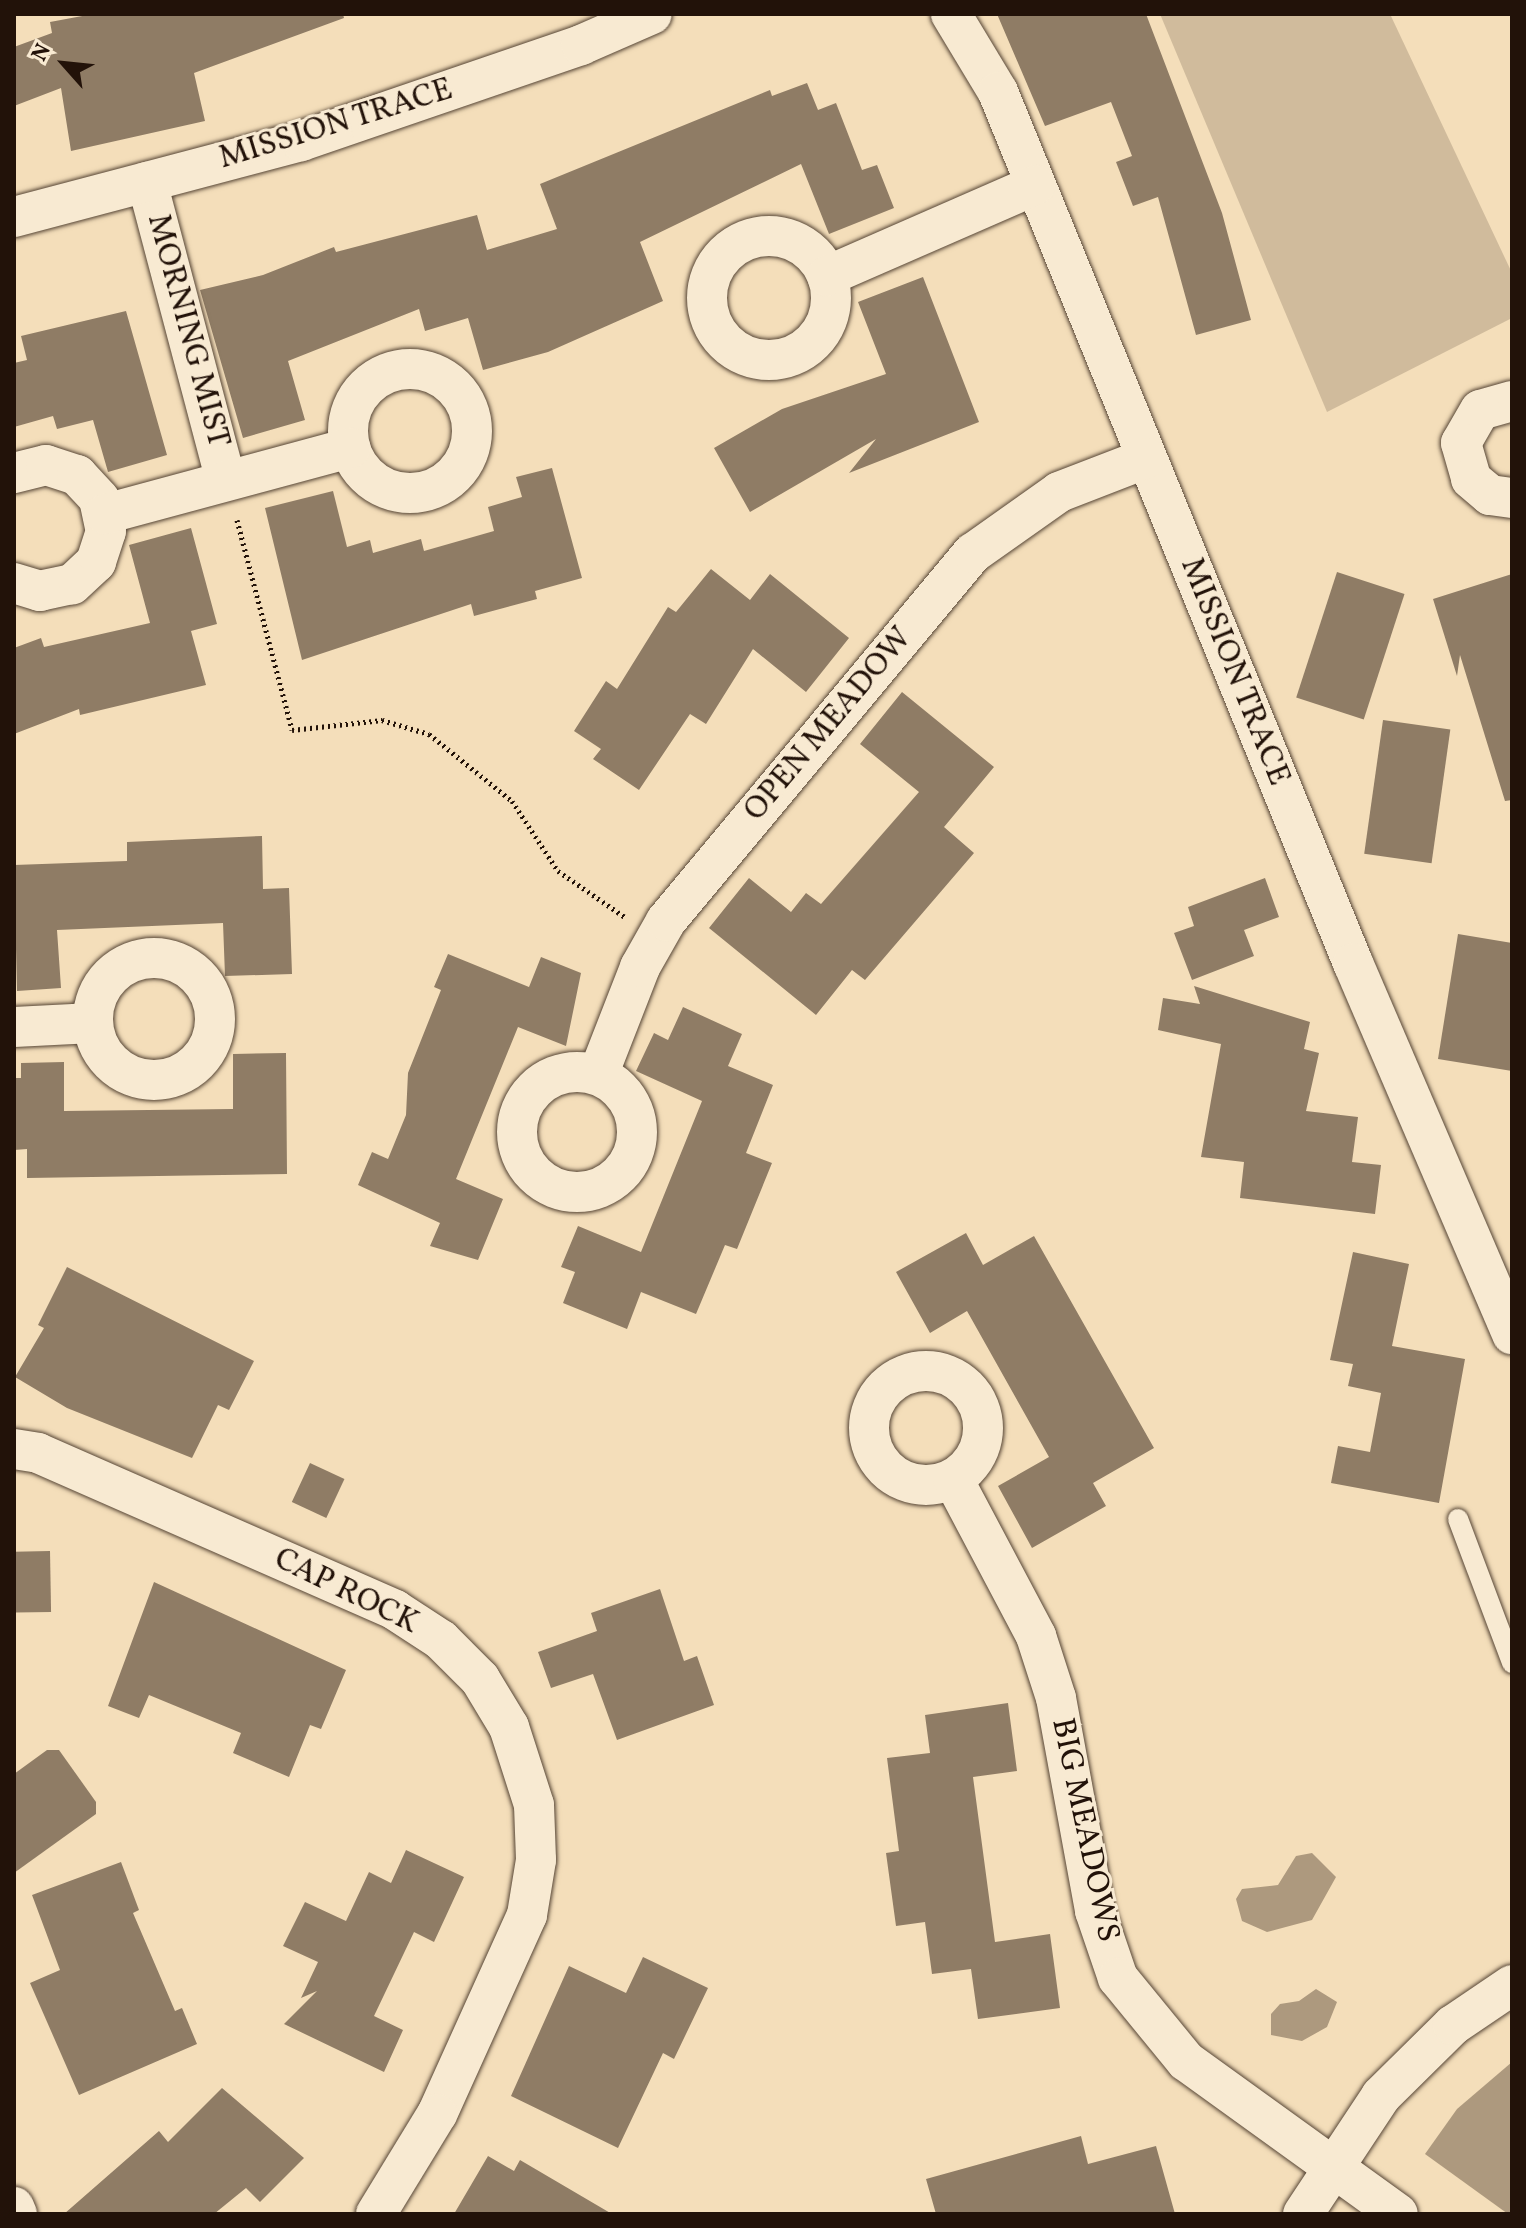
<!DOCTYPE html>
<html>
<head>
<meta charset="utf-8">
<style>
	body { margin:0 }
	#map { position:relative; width:1526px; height:2228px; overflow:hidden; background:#f4deba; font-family:Vollkorn,serif }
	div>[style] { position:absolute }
	.green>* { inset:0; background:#d0bb9c }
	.water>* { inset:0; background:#ad997e }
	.building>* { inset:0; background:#8f7c65; transform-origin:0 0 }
	.path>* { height:5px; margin-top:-2.5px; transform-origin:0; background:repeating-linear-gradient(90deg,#221209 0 2px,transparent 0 6px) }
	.roads { filter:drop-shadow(0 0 2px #564535) drop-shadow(0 0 2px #564535) }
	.lane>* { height:20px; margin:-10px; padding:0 10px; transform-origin:10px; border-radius:10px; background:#f8ead2 }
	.street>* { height:40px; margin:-20px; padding:0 20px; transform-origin:20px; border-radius:20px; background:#f8ead2 }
	.street>.ring { margin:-20px; padding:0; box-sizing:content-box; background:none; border:40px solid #f8ead2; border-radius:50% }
	span { translate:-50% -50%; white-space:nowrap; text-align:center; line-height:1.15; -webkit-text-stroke:6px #f8ead2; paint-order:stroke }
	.street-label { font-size:32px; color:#221209 }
	.frame { position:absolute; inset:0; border:16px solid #221209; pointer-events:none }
	.north { position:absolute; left:24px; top:24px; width:80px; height:80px; -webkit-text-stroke:6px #f8ead2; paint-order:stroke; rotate:297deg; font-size:22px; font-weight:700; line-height:32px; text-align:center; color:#221209 }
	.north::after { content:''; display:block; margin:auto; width:28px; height:36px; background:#221209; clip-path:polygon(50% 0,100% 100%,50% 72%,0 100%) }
</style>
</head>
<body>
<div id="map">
	<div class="green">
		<i style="clip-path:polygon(1160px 14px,1390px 14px,1512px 273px,1512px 318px,1327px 412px)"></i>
	</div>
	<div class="water">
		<i style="clip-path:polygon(1312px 1853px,1336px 1877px,1312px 1920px,1267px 1932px,1242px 1921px,1236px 1899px,1242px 1889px,1278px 1885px,1296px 1856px)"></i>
		<i style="clip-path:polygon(1316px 1989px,1337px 2002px,1327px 2027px,1302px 2041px,1271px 2035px,1271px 2014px,1280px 2004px,1299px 2001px)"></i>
		<i style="clip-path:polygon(1512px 2062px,1512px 2214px,1508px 2214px,1425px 2154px,1457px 2109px)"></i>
	</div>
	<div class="building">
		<i style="clip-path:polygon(93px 14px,343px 14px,344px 18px,194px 73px,205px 121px,71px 151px,61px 88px,14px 106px,14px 47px,52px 33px,50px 22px)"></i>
		<i style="clip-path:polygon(997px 14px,1146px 14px,1222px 213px,1251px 320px,1196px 335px,1158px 197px,1133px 206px,1116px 162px,1132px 156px,1111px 102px,1045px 126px)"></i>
		<i style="clip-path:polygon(807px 83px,818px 110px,836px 103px,862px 170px,877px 165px,894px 208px,829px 234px,801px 164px,640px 242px,663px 301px,548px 352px,483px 370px,468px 318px,425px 331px,419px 309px,288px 361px,305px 420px,243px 438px,200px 290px,263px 275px,334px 247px,336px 252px,477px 215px,487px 250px,557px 229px,540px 184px,770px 90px,772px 96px)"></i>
		<i style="clip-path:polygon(923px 277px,979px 422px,849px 473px,876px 439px,750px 512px,714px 448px,782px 409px,886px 374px,858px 302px)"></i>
		<i style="clip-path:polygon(126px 311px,167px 455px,108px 472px,93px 420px,57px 429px,53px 416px,14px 427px,14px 363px,27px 360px,21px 336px)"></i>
		<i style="clip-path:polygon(552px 468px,582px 578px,535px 591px,537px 599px,474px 616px,471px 604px,302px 660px,265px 508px,333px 491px,347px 547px,370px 540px,373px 553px,421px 539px,424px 551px,494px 531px,488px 507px,522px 497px,516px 477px)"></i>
		<i style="clip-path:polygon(191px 528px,217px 624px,191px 631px,206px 685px,80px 715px,79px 709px,14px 734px,14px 648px,41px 638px,44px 647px,150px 623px,129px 545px)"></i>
		<i style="clip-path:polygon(711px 569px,750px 600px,770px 574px,849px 638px,806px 692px,753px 649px,706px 724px,690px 714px,639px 790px,593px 759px,601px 749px,574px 731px,606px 681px,617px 689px,668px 607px,676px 612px)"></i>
		<i style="left:1337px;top:572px;width:71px;height:132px;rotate:18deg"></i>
		<i style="clip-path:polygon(1512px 574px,1512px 800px,1505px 801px,1460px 655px,1457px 676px,1433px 599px)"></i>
		<i style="clip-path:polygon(902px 692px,994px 767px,944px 827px,974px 853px,865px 980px,852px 970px,816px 1015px,709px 928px,749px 878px,791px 912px,806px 893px,821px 904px,919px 792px,860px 744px)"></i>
		<i style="left:1383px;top:720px;width:68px;height:135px;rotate:8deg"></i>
		<i style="clip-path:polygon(262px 836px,263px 889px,289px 888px,292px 974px,225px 976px,223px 923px,57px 930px,61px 988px,17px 991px,14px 865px,127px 861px,127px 842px)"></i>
		<i style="clip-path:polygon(1265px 878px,1279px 917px,1244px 930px,1254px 956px,1192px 980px,1174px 933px,1194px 926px,1188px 907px)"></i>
		<i style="clip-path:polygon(1458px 934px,1512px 943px,1512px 1071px,1438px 1059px)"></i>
		<i style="clip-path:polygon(448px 954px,529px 987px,541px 957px,581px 973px,566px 1046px,518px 1027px,456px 1179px,503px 1199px,478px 1260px,430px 1246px,440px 1223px,358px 1185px,372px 1152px,388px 1159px,406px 1115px,408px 1073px,441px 990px,434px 987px)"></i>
		<i style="clip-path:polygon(1194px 986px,1310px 1022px,1304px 1049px,1319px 1053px,1306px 1111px,1358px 1117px,1352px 1162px,1381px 1165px,1375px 1214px,1240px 1198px,1244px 1162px,1201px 1157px,1221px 1044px,1158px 1030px,1163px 998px,1200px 1004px)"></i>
		<i style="clip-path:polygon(683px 1007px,742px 1034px,728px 1066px,773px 1085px,746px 1153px,772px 1163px,737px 1249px,725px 1245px,696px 1314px,641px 1292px,627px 1329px,563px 1303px,575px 1272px,561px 1267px,578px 1226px,641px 1252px,702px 1101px,636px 1071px,654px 1033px,668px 1040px)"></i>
		<i style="clip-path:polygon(286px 1053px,287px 1174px,27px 1178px,27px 1149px,14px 1150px,14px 1078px,21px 1078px,21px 1063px,64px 1062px,64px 1111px,233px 1109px,233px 1054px)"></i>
		<i style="clip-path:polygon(966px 1233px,983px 1265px,1034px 1236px,1154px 1448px,1093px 1483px,1106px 1506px,1032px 1548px,998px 1486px,1049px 1457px,967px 1311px,930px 1333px,896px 1272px)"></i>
		<i style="clip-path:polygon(1353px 1252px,1409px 1264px,1392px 1346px,1465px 1359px,1439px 1503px,1331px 1483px,1338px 1446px,1370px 1452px,1381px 1393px,1348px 1386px,1353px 1364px,1330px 1360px)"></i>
		<i style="clip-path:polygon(67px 1267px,254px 1361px,229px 1410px,218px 1405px,192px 1458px,67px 1408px,15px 1377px,44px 1328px,38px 1325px)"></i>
		<i style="left:310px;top:1463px;width:38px;height:43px;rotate:25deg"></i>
		<i style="left:50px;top:1551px;width:61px;height:36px;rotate:89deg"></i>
		<i style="clip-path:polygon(154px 1582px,346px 1670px,321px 1729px,310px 1725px,289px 1777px,233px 1753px,241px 1733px,149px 1695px,139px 1718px,108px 1706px)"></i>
		<i style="clip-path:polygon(660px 1589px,684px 1661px,697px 1656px,714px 1705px,617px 1740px,593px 1674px,551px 1688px,538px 1652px,597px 1631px,591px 1613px)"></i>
		<i style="clip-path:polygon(1008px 1703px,1017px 1771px,973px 1777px,995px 1942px,1050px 1934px,1060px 2008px,978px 2019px,971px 1969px,932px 1974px,925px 1922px,896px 1926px,886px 1853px,899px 1851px,887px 1758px,930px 1753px,925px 1715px)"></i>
		<i style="clip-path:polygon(47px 1750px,59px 1750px,96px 1802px,96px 1814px,14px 1873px,14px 1774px)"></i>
		<i style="clip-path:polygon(406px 1850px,464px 1877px,434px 1942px,414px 1932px,374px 2016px,403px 2030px,384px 2072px,284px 2024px,317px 1991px,301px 1998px,318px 1962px,283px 1946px,305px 1902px,346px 1921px,369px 1872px,391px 1883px)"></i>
		<i style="clip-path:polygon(121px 1862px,139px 1910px,133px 1913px,175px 2011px,182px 2008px,197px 2044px,79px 2095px,30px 1983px,60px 1970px,32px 1895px)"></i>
		<i style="clip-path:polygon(643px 1957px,708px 1988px,674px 2059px,663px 2053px,618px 2148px,511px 2096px,569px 1966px,626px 1993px)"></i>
		<i style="clip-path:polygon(222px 2088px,304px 2158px,260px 2202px,246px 2188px,214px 2214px,64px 2214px,159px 2131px,168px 2142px)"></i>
		<i style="clip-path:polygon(1081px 2136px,1088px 2164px,1156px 2146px,1175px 2214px,936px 2214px,926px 2179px)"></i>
		<i style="clip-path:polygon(488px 2156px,514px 2171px,520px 2160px,612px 2214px,454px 2214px)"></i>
	</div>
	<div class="path">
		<i style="left:237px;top:520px;width:217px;rotate:75.3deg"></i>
		<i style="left:292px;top:730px;width:91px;rotate:-6.3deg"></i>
		<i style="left:382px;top:720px;width:49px;rotate:16.6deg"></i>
		<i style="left:429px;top:734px;width:107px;rotate:38.9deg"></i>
		<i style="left:512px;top:801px;width:84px;rotate:56.7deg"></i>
		<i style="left:558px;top:871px;width:81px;rotate:34.5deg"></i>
	</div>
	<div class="roads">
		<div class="lane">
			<i style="left:1458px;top:1519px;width:154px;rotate:69.4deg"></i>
		</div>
		<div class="street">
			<i style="left:951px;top:14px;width:91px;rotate:58.9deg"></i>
			<i style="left:998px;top:92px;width:941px;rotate:67.83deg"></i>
			<i style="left:1353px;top:963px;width:404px;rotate:66.8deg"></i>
			<i style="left:147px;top:182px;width:308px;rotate:75.2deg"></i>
			<i style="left:14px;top:217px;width:297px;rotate:-14.8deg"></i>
			<i style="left:301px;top:141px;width:296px;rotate:-18.9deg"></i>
			<i style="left:581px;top:45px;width:77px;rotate:-23.6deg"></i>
			<i class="ring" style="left:707px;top:236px;width:84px;height:84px"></i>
			<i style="left:827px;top:276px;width:227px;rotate:-23.6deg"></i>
			<i class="ring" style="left:348px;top:369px;width:84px;height:84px"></i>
			<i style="left:1512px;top:401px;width:33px;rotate:164deg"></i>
			<i style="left:1480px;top:410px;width:38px;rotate:120deg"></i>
			<i style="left:1461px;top:443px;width:37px;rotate:74deg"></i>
			<i style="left:1471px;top:479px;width:25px;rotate:40deg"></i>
			<i style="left:1490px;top:495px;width:22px;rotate:8deg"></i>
			<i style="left:14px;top:473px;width:33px;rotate:-14deg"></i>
			<i style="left:46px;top:465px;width:33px;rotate:18deg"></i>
			<i style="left:77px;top:475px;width:33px;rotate:47deg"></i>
			<i style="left:99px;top:499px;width:33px;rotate:78deg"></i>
			<i style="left:106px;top:531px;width:33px;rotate:108deg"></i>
			<i style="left:96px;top:562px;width:33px;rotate:137deg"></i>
			<i style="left:72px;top:584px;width:33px;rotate:168deg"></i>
			<i style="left:40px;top:591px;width:27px;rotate:-163deg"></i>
			<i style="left:105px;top:514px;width:254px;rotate:-15.1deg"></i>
			<i class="ring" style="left:93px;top:958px;width:82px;height:82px"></i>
			<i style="left:14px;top:1027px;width:79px;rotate:-2.9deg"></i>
			<i class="ring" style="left:517px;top:1072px;width:80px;height:80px"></i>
			<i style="left:598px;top:1075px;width:116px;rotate:-68.7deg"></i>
			<i style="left:640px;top:967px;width:53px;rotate:-60.5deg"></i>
			<i style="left:666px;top:921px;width:479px;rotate:-50.2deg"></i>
			<i style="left:973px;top:553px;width:105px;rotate:-35.3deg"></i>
			<i style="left:1059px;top:492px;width:94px;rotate:-21.1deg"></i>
			<i class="ring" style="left:869px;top:1371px;width:74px;height:74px"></i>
			<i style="left:14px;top:1449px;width:24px;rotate:9deg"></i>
			<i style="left:38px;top:1453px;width:390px;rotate:23.7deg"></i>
			<i style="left:395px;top:1610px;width:55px;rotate:33.1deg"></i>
			<i style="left:441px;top:1640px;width:55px;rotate:45deg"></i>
			<i style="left:480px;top:1679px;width:56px;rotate:58.9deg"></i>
			<i style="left:509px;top:1727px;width:82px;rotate:72.2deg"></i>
			<i style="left:534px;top:1805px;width:55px;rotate:87.9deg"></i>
			<i style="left:536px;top:1860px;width:56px;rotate:99.3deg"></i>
			<i style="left:527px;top:1915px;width:218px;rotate:114.3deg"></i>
			<i style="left:437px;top:2114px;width:117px;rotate:121.4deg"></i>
			<i style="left:953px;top:1479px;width:178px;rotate:62.1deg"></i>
			<i style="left:1036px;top:1636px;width:65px;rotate:72.1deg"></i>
			<i style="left:1056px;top:1698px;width:217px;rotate:79.6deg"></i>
			<i style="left:1095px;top:1911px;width:71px;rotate:71.1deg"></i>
			<i style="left:1118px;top:1978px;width:107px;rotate:50.7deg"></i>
			<i style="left:1186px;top:2061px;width:261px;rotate:35.8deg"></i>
			<i style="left:14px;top:2207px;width:8px;rotate:67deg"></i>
			<i style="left:1303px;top:2214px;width:141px;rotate:-56.5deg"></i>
			<i style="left:1381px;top:2096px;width:101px;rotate:-44.6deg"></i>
			<i style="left:1453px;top:2025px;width:71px;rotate:-34.1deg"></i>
		</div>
	</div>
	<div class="street-label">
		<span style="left:336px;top:125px;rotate:-17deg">MISSION TRACE</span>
		<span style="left:187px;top:331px;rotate:75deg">MORNING MIST</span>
		<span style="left:1234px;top:672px;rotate:68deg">MISSION TRACE</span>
		<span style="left:829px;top:725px;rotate:-50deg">OPEN MEADOW</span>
		<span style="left:346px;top:1592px;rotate:26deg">CAP ROCK</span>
		<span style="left:1084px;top:1830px;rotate:78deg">BIG MEADOWS</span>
	</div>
	<div class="frame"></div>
	<div class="north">N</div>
</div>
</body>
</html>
